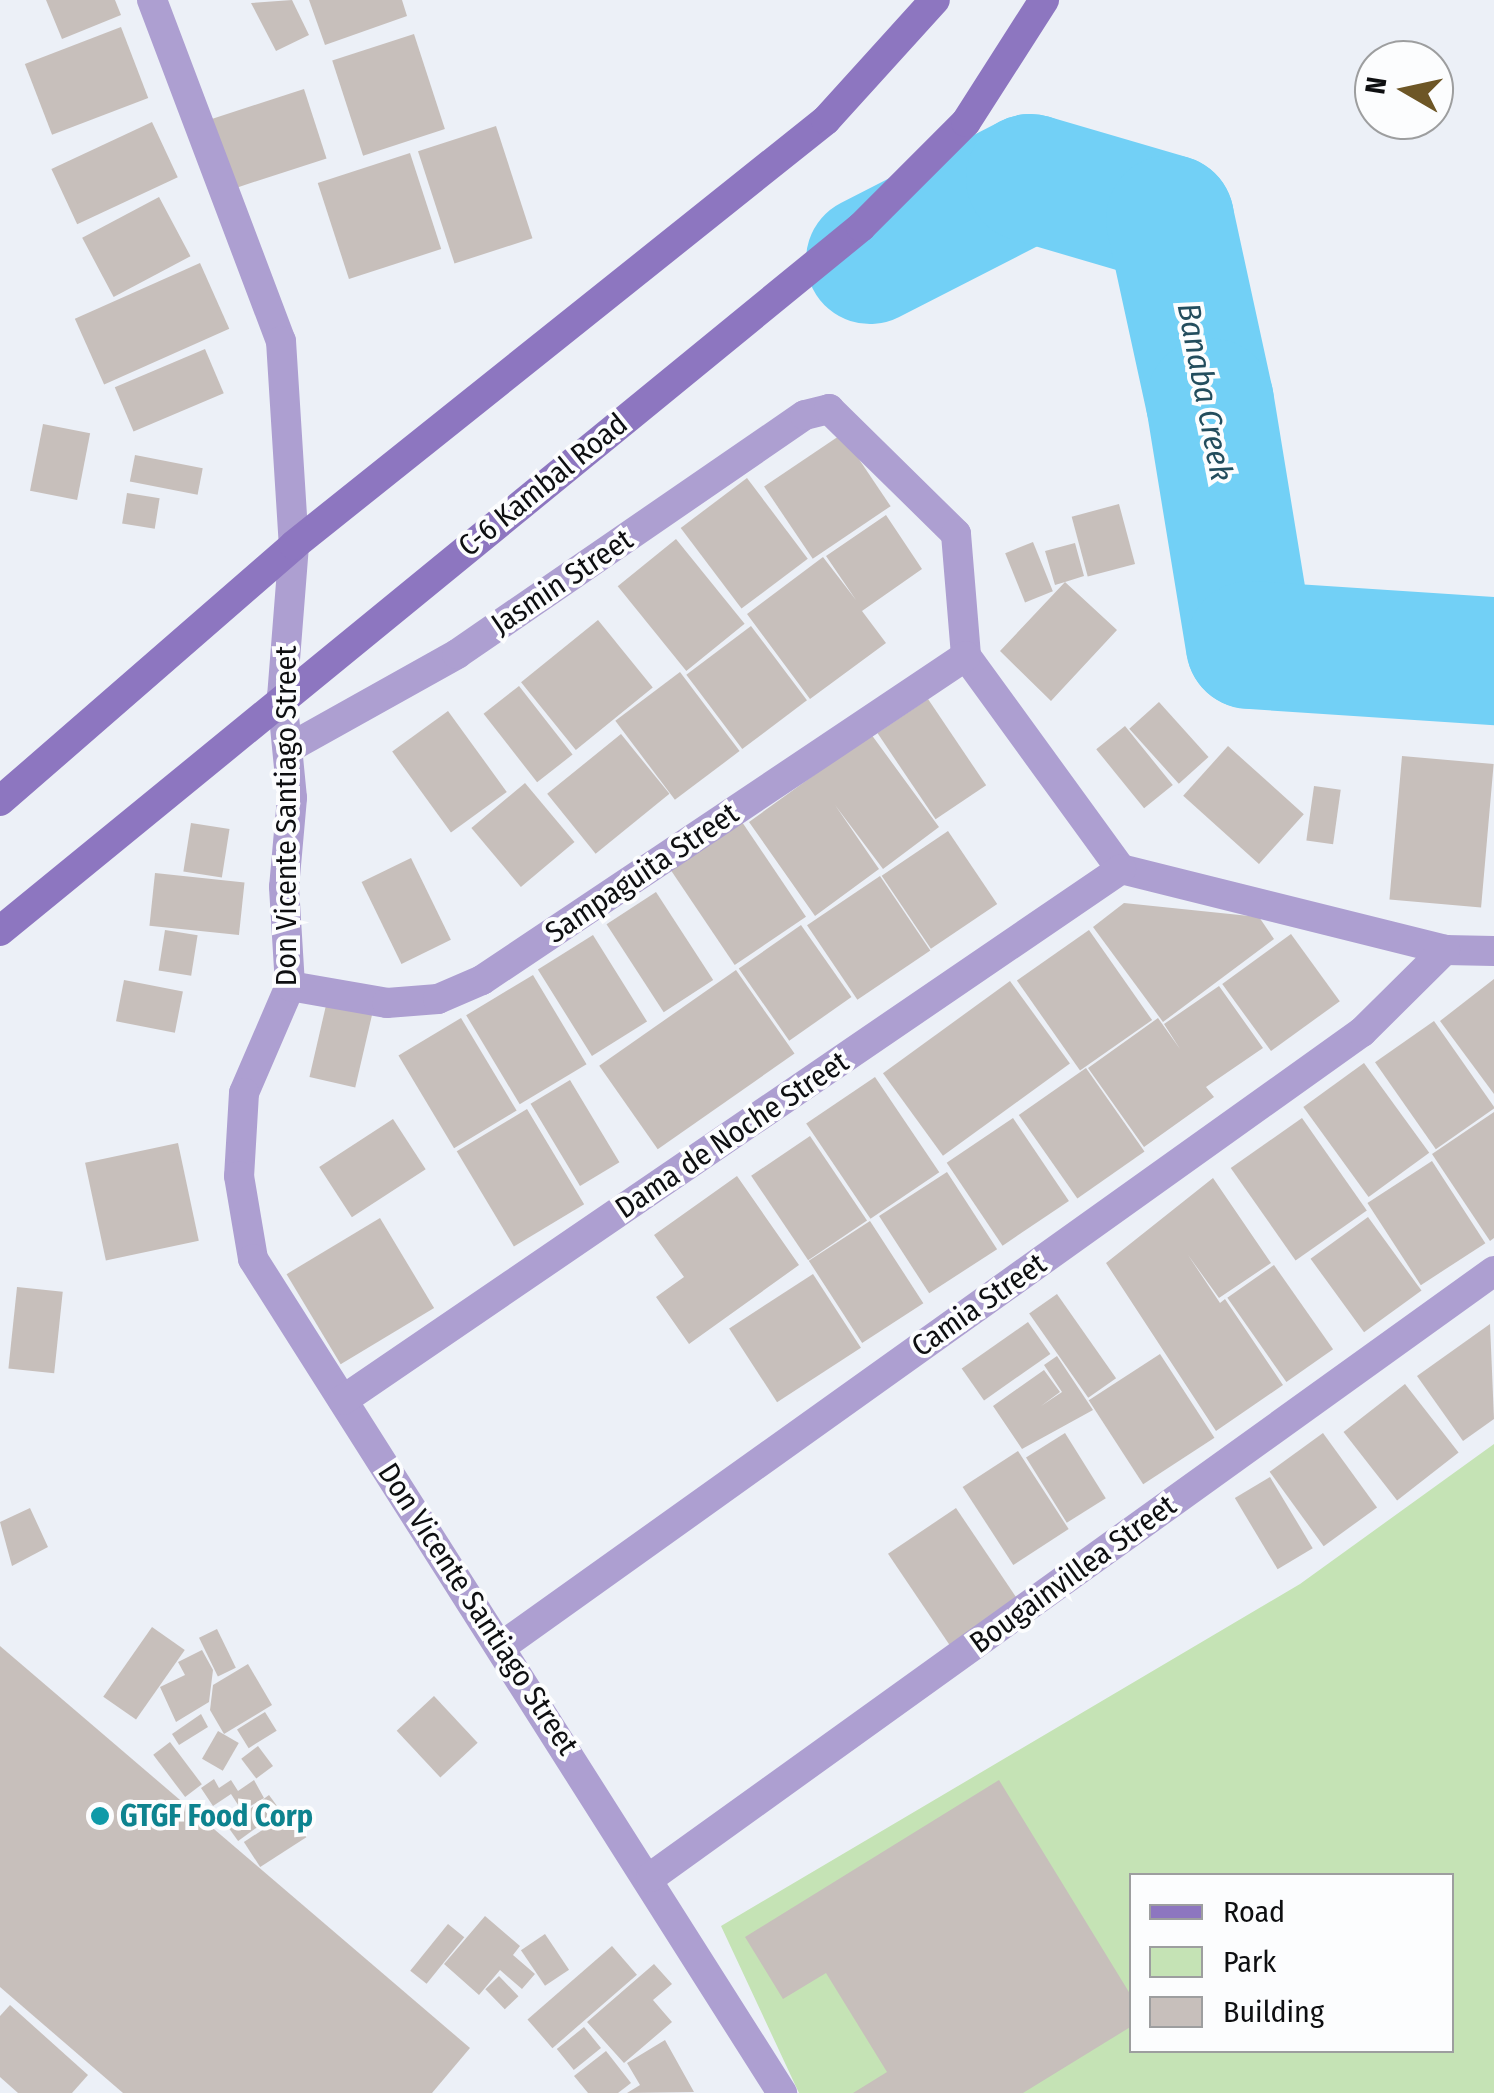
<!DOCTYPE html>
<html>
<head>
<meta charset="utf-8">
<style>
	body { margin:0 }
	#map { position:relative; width:1494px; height:2093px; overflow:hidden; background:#ecf0f7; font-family:"Fira Sans Condensed",sans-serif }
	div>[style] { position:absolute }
	.green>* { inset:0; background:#c5e3b5 }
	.river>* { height:128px; margin:-64px; padding:0 64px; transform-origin:64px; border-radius:64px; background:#72d0f6 }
	.building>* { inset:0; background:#c7bfbb; transform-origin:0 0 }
	.street>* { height:30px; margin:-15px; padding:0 15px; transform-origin:15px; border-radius:15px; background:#ad9fd1 }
	.secondary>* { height:30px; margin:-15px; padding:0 15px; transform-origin:15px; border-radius:15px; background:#8d76c0 }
	.dots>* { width:28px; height:28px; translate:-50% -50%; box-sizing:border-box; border:5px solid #fcfdfe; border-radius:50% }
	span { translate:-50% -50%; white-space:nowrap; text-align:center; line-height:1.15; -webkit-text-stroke:8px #fcfdfe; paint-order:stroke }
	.street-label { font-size:30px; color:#0e0f11 }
	.culture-label { font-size:30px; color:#0d838f; font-weight:700 }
	.left { translate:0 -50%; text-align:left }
	.water-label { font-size:32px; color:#234d5d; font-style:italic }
	.legend { position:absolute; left:1129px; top:1873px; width:325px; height:180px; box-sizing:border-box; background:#fcfdfe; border:2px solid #9d9e9f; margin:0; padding:12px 18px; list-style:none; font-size:30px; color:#0e0f11 }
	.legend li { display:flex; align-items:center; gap:20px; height:50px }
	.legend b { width:50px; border:2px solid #9d9e9f }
	.north { position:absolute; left:1354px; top:40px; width:100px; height:100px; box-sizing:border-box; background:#fcfdfe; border:2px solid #9d9e9f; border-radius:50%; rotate:279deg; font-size:28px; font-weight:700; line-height:40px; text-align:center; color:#0e0f11 }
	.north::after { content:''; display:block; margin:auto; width:35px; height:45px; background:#6d5626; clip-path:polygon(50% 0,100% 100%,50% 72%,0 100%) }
</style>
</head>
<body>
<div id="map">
	<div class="green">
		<i style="clip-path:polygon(evenodd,1494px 1444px,1494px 2093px,799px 2093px,721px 1926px,1300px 1584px,1494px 1444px,1132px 1876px,1452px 1876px,1452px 2050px,1132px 2050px,1132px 1876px)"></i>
	</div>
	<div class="river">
		<i style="left:870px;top:260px;width:180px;rotate:-27.1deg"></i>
		<i style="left:1030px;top:178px;width:146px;rotate:16.3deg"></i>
		<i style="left:1170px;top:219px;width:187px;rotate:77.7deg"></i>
		<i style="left:1210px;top:402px;width:246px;rotate:80.7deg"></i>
		<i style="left:1250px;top:645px;width:245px;rotate:3.8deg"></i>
	</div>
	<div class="building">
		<i style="clip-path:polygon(46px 0,115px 0,121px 15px,62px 39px)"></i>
		<i style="clip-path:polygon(292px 0,309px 35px,276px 51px,251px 3px)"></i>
		<i style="clip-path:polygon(309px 0,402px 0,407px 16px,325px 45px)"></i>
		<i style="left:121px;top:27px;width:76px;height:103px;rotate:69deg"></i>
		<i style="left:414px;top:34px;width:100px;height:86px;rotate:72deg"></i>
		<i style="left:304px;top:89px;width:73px;height:97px;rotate:72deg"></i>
		<i style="left:152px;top:122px;width:61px;height:111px;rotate:65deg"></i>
		<i style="left:496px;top:126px;width:118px;height:82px;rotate:72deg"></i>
		<i style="left:410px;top:153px;width:101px;height:97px;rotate:72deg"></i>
		<i style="left:159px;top:197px;width:67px;height:87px;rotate:62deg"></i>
		<i style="left:200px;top:263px;width:72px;height:137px;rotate:66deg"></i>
		<i style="left:205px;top:349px;width:48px;height:98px;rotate:67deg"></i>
		<i style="left:43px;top:424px;width:48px;height:68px;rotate:11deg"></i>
		<i style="left:842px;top:434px;width:87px;height:94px;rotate:56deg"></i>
		<i style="left:135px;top:455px;width:69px;height:27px;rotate:11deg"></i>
		<i style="left:747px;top:478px;width:101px;height:83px;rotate:53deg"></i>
		<i style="left:127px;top:493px;width:33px;height:31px;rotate:9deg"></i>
		<i style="left:1119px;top:504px;width:62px;height:49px;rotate:75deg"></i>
		<i style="clip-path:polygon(886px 515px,922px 569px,862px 611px,886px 643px,810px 699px,747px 614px,823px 557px,856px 600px,826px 556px)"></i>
		<i style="left:676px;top:539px;width:109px;height:75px;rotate:51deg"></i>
		<i style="left:1033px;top:542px;width:53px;height:30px;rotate:68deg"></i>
		<i style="clip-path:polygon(1075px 543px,1084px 576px,1065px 582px,1117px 630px,1051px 701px,1000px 651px,1065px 582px,1055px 585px,1045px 551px)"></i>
		<i style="left:598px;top:620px;width:87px;height:99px;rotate:51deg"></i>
		<i style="left:751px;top:626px;width:93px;height:81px;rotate:53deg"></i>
		<i style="left:680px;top:672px;width:99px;height:81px;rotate:53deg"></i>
		<i style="left:519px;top:686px;width:87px;height:45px;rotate:52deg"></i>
		<i style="left:928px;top:699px;width:104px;height:61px;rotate:56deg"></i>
		<i style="left:1159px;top:702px;width:74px;height:40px;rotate:48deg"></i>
		<i style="left:448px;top:711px;width:100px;height:69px;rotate:54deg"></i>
		<i style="left:1125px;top:726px;width:76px;height:37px;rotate:51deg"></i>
		<i style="left:621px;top:734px;width:77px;height:95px;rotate:51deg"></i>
		<i style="clip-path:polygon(871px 734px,939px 827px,883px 869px,835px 805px,879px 869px,815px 916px,749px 822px)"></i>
		<i style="left:1228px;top:746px;width:102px;height:67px;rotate:42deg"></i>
		<i style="left:1402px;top:756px;width:92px;height:144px;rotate:5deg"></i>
		<i style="left:525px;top:783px;width:77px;height:70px;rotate:50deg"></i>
		<i style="left:1314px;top:786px;width:27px;height:55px;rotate:8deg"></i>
		<i style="left:740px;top:819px;width:118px;height:86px;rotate:56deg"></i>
		<i style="left:191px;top:823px;width:39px;height:49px;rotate:9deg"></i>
		<i style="left:948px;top:831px;width:88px;height:80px;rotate:56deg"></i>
		<i style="left:411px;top:858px;width:91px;height:55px;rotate:64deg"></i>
		<i style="left:155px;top:873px;width:90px;height:53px;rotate:6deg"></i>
		<i style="left:880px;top:876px;width:90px;height:88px;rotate:56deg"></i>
		<i style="left:656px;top:892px;width:105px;height:59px;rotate:57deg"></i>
		<i style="clip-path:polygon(1124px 903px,1259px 917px,1274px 939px,1163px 1022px,1093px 927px)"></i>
		<i style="left:801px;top:925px;width:88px;height:76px;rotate:55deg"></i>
		<i style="left:165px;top:930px;width:33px;height:41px;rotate:9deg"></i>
		<i style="left:1089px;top:930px;width:110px;height:88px;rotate:55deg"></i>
		<i style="left:1291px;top:934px;width:83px;height:85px;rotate:54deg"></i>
		<i style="left:593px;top:935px;width:102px;height:65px;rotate:58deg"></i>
		<i style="left:736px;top:970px;width:102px;height:167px;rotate:55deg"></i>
		<i style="left:533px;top:975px;width:104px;height:78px;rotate:59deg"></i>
		<i style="clip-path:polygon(1494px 979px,1494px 1094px,1440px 1021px)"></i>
		<i style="left:124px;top:980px;width:60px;height:42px;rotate:11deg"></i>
		<i style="left:1010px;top:981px;width:102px;height:157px;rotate:54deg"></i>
		<i style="clip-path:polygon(1219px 986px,1263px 1048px,1206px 1087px,1214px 1097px,1144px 1147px,1088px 1068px,1158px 1018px,1180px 1049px,1164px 1024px)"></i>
		<i style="left:327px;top:1001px;width:47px;height:78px;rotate:13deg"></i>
		<i style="left:461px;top:1018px;width:108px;height:73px;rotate:59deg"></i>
		<i style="left:1434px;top:1021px;width:106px;height:72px;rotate:55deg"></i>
		<i style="left:1364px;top:1063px;width:111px;height:75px;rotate:54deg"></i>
		<i style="left:1086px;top:1068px;width:102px;height:82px;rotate:55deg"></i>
		<i style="left:875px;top:1077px;width:115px;height:83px;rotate:56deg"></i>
		<i style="left:570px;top:1080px;width:96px;height:46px;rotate:59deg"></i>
		<i style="left:527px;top:1109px;width:111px;height:82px;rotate:59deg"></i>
		<i style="clip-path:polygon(1494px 1112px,1494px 1238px,1490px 1241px,1432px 1154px)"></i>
		<i style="left:1013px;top:1118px;width:100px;height:80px;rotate:56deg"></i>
		<i style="left:1302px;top:1118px;width:113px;height:87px;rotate:55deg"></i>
		<i style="left:393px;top:1119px;width:60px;height:88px;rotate:57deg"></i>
		<i style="left:810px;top:1136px;width:102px;height:71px;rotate:56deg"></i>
		<i style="left:178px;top:1143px;width:100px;height:95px;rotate:78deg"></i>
		<i style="left:1432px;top:1161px;width:98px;height:77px;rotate:57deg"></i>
		<i style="left:947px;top:1172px;width:92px;height:81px;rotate:57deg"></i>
		<i style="clip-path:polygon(737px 1176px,799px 1265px,689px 1344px,656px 1297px,684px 1277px,654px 1235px)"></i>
		<i style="clip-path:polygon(1213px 1178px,1271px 1263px,1219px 1298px,1188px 1255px,1220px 1303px,1225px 1299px,1283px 1385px,1216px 1431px,1106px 1263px)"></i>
		<i style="left:1368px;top:1217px;width:91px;height:71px;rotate:54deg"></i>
		<i style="left:380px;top:1218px;width:105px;height:109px;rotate:59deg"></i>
		<i style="left:870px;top:1221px;width:98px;height:73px;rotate:57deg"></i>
		<i style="left:1274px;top:1265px;width:103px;height:57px;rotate:55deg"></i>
		<i style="left:813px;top:1274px;width:88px;height:100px;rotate:57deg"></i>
		<i style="left:17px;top:1287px;width:46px;height:82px;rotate:6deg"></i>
		<i style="left:1057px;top:1294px;width:103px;height:34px;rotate:55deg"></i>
		<i style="left:1028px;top:1322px;width:39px;height:81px;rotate:55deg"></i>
		<i style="clip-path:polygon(1490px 1324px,1494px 1419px,1463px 1441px,1417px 1376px)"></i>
		<i style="left:1160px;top:1354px;width:100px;height:85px;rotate:57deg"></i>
		<i style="clip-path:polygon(1057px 1356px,1093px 1410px,1022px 1449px,993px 1406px,1044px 1370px,1060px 1392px,1041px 1406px,1062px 1392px,1044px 1365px)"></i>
		<i style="left:1405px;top:1384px;width:87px;height:78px;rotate:52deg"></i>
		<i style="left:1065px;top:1433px;width:77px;height:46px;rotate:58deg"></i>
		<i style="left:1323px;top:1433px;width:92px;height:66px;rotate:54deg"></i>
		<i style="left:1018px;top:1451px;width:93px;height:66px;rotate:57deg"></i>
		<i style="left:1270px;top:1477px;width:83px;height:41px;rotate:59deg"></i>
		<i style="clip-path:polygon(30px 1508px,48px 1547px,12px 1566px,0 1522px)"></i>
		<i style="left:956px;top:1508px;width:114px;height:82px;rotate:56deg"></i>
		<i style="left:152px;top:1627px;width:40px;height:85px;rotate:35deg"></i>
		<i style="left:217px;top:1629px;width:43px;height:20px;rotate:64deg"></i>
		<i style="clip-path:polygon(0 1646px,470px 2048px,432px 2093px,123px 2093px,0 1987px)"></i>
		<i style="clip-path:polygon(202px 1650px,213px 1670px,209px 1702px,176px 1722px,160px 1687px,185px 1675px,178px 1662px)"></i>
		<i style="clip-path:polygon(248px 1664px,272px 1705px,224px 1734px,210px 1710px,213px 1685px)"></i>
		<i style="left:434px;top:1696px;width:64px;height:51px;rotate:47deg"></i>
		<i style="left:265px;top:1712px;width:22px;height:33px;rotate:58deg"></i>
		<i style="clip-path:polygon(201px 1714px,208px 1727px,179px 1745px,172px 1734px)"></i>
		<i style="left:218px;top:1731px;width:24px;height:32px;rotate:30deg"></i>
		<i style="left:170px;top:1742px;width:53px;height:21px;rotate:53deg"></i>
		<i style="left:258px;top:1746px;width:25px;height:21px;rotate:53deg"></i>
		<i style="clip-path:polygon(214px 1779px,219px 1788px,231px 1780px,238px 1791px,254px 1780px,264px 1798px,242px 1811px,231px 1794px,213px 1806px,201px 1788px)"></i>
		<i style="clip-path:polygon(999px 1780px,1132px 1997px,1132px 2026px,1023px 2093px,853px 2093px,887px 2072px,826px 1973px,783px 1999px,745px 1937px)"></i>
		<i style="left:269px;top:1795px;width:19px;height:52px;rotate:54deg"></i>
		<i style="left:290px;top:1812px;width:30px;height:55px;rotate:57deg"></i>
		<i style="clip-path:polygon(485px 1916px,520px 1946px,513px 1955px,535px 1974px,522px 1989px,500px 1970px,479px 1995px,444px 1964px)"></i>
		<i style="left:448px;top:1924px;width:21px;height:60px;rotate:39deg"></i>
		<i style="left:545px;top:1934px;width:43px;height:29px;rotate:56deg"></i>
		<i style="left:612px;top:1946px;width:38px;height:112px;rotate:49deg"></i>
		<i style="clip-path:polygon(654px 1964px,672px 1984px,653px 2000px,672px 2022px,624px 2063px,587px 2022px)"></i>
		<i style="left:499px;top:1976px;width:28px;height:19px;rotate:46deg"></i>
		<i style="clip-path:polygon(10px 2005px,88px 2075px,72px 2093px,18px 2093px,0 2077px,0 2016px)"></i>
		<i style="left:584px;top:2027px;width:27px;height:35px;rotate:51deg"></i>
		<i style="clip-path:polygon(665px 2040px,694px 2092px,627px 2093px,640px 2085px,627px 2063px)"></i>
		<i style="clip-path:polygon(606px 2051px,631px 2083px,618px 2093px,588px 2093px,574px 2076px)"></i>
	</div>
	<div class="street">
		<i style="left:152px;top:0;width:365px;rotate:69.3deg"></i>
		<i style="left:281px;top:341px;width:204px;rotate:86.4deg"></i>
		<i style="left:294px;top:545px;width:151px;rotate:94.5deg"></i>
		<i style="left:282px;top:696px;width:102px;rotate:84.4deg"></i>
		<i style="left:292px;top:798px;width:89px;rotate:95.1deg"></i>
		<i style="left:284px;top:887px;width:99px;rotate:86.5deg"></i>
		<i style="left:290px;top:986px;width:116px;rotate:113.3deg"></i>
		<i style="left:244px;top:1093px;width:83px;rotate:93.4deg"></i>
		<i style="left:239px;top:1176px;width:84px;rotate:80.4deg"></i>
		<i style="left:253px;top:1259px;width:988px;rotate:57.61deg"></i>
		<i style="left:289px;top:748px;width:193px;rotate:-29.2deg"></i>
		<i style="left:457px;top:654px;width:422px;rotate:-34.5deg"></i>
		<i style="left:805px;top:415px;width:25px;rotate:-14deg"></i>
		<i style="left:829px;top:409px;width:178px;rotate:44.5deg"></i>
		<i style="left:956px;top:534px;width:122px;rotate:85.3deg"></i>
		<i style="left:966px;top:656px;width:263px;rotate:54deg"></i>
		<i style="left:1121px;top:869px;width:334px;rotate:14deg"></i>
		<i style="left:1445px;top:950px;width:49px;rotate:1.2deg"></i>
		<i style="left:290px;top:986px;width:98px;rotate:9.9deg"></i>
		<i style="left:387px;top:1003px;width:51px;rotate:-4.5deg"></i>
		<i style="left:438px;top:999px;width:48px;rotate:-23.4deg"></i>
		<i style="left:482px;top:980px;width:582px;rotate:-33.8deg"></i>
		<i style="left:343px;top:1400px;width:942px;rotate:-34.31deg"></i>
		<i style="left:502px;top:1646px;width:1057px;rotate:-35.53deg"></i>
		<i style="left:1362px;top:1032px;width:117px;rotate:-44.7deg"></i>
		<i style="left:651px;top:1877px;width:1038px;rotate:-35.71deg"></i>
	</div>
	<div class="secondary">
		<i style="left:0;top:801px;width:390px;rotate:-41deg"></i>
		<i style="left:294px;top:545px;width:681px;rotate:-38.62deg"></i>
		<i style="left:826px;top:120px;width:162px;rotate:-47.8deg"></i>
		<i style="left:0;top:931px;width:1112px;rotate:-39.27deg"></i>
		<i style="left:861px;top:227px;width:148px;rotate:-45deg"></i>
		<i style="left:966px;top:122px;width:145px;rotate:-57.4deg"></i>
	</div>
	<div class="dots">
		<i style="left:100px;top:1816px;background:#0f9aa8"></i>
	</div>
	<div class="street-label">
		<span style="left:543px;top:485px;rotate:-39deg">C-6 Kambal Road</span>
		<span style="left:562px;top:582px;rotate:-34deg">Jasmin Street</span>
		<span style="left:286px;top:816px;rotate:-90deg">Don Vicente Santiago Street</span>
		<span style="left:642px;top:873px;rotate:-34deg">Sampaguita Street</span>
		<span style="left:732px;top:1135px;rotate:-34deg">Dama de Noche Street</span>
		<span style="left:979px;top:1305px;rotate:-35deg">Camia Street</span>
		<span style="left:1073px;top:1574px;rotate:-36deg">Bougainvillea Street</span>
		<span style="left:478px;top:1609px;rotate:57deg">Don Vicente Santiago Street</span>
	</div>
	<div class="culture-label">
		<span class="left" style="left:120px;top:1816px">GTGF Food Corp</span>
	</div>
	<div class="water-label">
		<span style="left:1205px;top:392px;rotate:79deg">Banaba Creek</span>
	</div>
	<ul class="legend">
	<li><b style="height:12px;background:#8d76c0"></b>Road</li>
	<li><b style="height:28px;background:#c5e3b5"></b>Park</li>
	<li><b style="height:28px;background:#c7bfbb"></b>Building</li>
	</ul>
	<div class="north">N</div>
</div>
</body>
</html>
